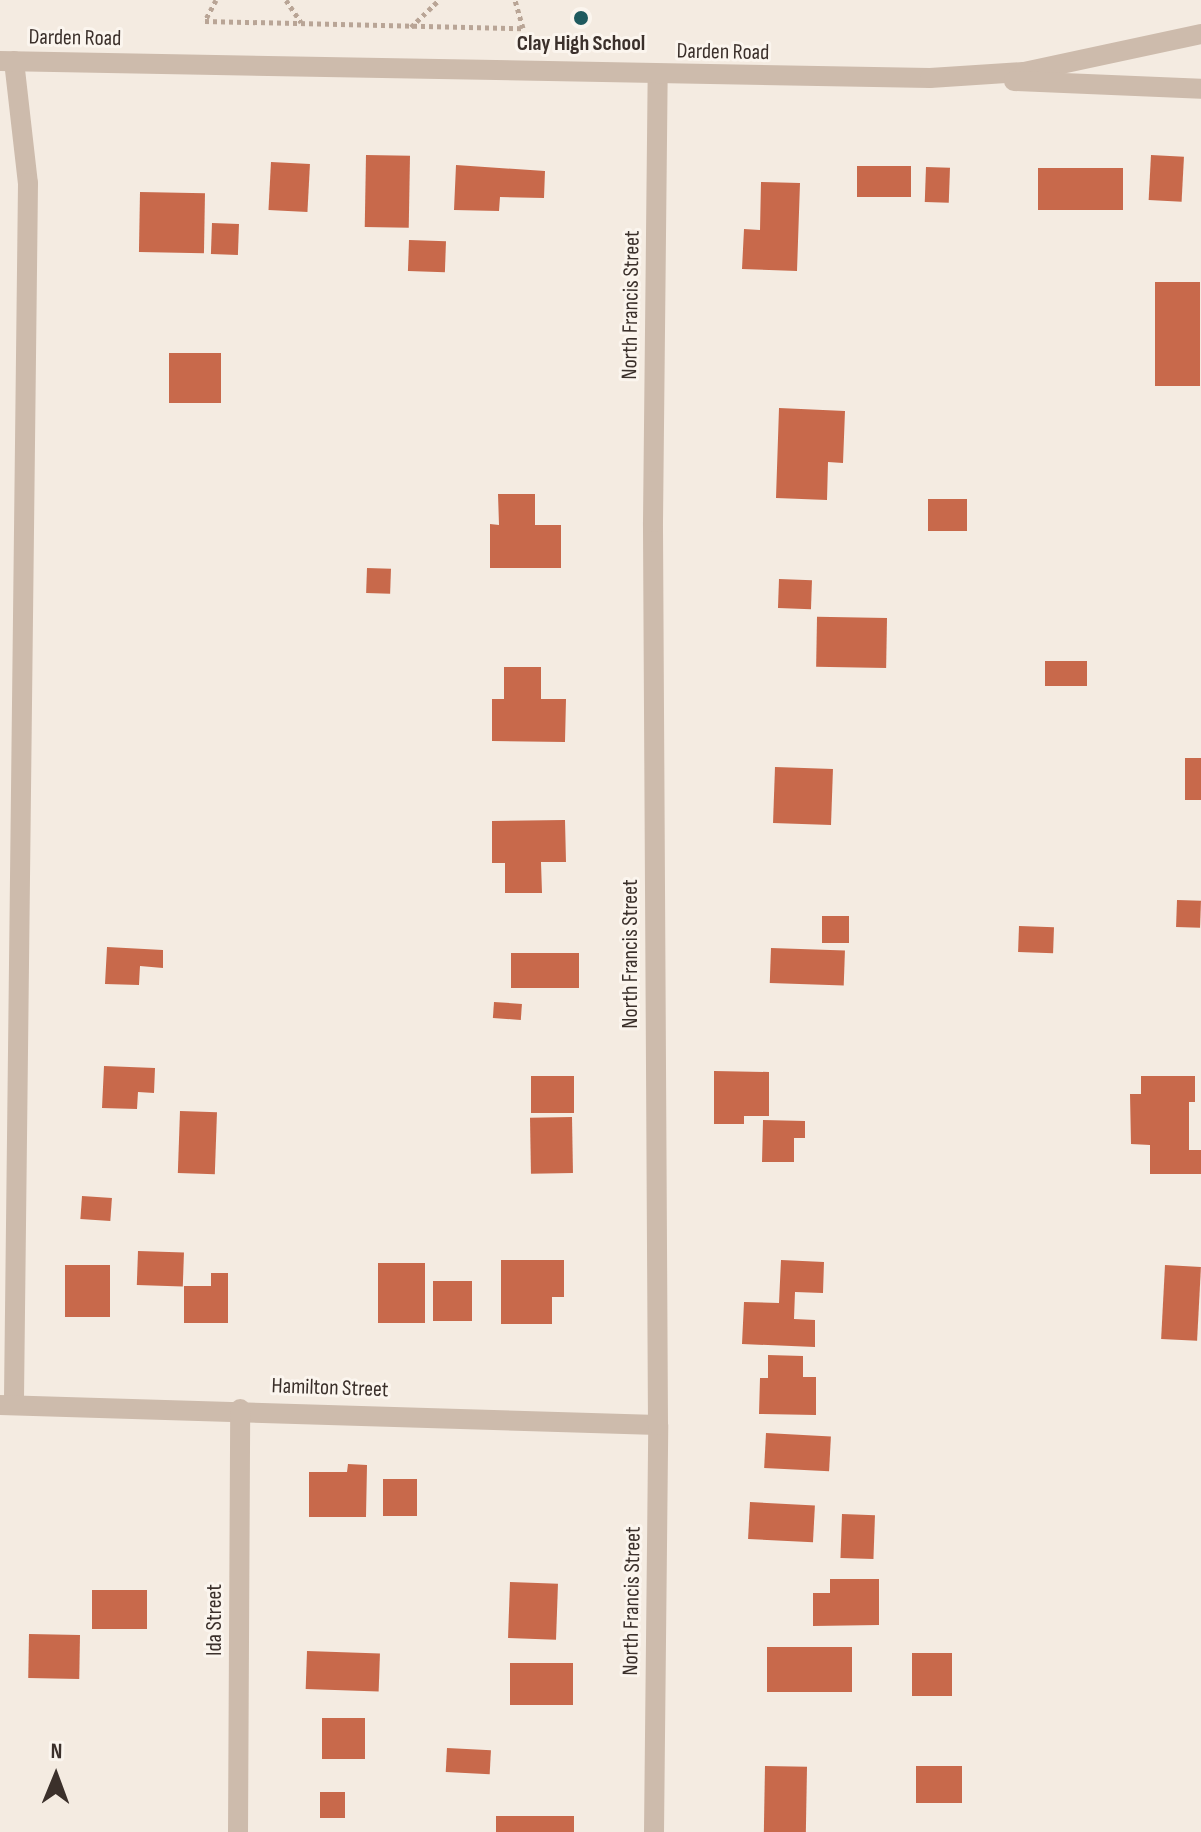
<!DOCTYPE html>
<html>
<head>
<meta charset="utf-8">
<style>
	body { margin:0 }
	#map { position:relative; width:1201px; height:1832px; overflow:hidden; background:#f4ebe1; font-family:"Sofia Sans Condensed",sans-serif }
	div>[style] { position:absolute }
	.building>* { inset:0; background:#c8694b; transform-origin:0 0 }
	.path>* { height:5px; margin-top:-2.5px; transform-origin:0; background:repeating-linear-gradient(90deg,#b9a596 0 4px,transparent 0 8px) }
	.minor>* { height:20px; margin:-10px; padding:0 10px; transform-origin:10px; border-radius:10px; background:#cdbbac }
	.tertiary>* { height:20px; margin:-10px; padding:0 10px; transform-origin:10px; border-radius:10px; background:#cdbbac }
	.dots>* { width:22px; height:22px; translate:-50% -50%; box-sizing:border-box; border:4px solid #fbf5ee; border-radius:50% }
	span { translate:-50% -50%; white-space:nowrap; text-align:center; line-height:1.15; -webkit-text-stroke:6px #fbf5ee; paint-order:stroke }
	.street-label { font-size:22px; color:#3b302b }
	.poi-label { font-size:22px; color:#3b302b; font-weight:700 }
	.north { position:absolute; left:16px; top:1736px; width:80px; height:80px; -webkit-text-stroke:6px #fbf5ee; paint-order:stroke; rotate:1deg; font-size:22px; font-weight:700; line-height:32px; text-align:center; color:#3b302b }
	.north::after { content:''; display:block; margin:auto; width:28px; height:36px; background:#3b302b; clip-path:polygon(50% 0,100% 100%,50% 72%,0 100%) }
</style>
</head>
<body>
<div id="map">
	<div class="building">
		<i style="left:366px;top:155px;width:44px;height:72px;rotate:1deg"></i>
		<i style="left:1151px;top:155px;width:33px;height:45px;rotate:3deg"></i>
		<i style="left:271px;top:162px;width:39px;height:48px;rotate:3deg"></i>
		<i style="clip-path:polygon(456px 165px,545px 171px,544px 198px,500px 197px,499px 211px,454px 210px)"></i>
		<i style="left:911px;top:166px;width:31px;height:54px;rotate:90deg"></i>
		<i style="left:926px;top:167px;width:24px;height:35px;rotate:2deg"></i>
		<i style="left:1038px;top:168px;width:85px;height:42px"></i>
		<i style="clip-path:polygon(761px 182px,800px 183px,797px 271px,742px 269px,744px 229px,760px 230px)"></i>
		<i style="left:140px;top:192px;width:65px;height:60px;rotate:1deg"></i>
		<i style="left:212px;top:223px;width:27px;height:31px;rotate:2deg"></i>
		<i style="left:409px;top:240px;width:37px;height:31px;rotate:2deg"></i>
		<i style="left:1155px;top:282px;width:45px;height:104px"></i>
		<i style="left:221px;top:353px;width:50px;height:52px;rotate:90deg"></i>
		<i style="clip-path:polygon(779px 408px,845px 411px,843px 463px,828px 462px,827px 500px,776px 498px)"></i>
		<i style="clip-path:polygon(498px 494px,535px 494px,535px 525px,561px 525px,561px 568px,490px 568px,490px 524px,499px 525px)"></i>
		<i style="left:928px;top:499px;width:39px;height:32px"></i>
		<i style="left:367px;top:568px;width:24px;height:25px;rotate:2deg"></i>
		<i style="left:779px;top:579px;width:33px;height:29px;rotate:2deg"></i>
		<i style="left:887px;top:618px;width:50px;height:70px;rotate:91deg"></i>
		<i style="left:1045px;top:661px;width:42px;height:25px"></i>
		<i style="clip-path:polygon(504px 667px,541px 667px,541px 699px,566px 699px,565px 742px,492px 741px,492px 699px,504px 699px)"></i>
		<i style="left:1185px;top:758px;width:16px;height:42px"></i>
		<i style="left:775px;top:767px;width:58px;height:56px;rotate:2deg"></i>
		<i style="clip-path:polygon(565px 820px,566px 862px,541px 862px,542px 893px,505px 893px,505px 863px,492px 863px,492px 821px)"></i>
		<i style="left:1177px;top:900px;width:24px;height:27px;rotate:2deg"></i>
		<i style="left:822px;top:916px;width:27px;height:27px"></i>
		<i style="left:1019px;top:926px;width:35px;height:26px;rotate:2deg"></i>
		<i style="clip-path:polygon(107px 947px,163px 950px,163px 968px,140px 966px,139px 985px,105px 984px)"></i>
		<i style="left:771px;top:948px;width:74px;height:35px;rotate:2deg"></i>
		<i style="left:579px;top:953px;width:35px;height:68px;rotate:90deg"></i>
		<i style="left:494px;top:1002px;width:28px;height:16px;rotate:4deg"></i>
		<i style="clip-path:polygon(104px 1066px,155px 1068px,154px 1093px,138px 1092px,137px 1109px,102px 1108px)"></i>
		<i style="clip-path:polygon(714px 1071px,769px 1072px,769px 1116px,744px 1116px,744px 1124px,714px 1124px)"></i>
		<i style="left:531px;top:1076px;width:43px;height:37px"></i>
		<i style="clip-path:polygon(1141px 1076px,1195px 1076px,1195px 1102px,1189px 1102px,1189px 1150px,1201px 1150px,1201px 1174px,1150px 1174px,1150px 1145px,1131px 1144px,1130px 1094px,1141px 1094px)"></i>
		<i style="left:180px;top:1111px;width:37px;height:62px;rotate:2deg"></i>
		<i style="left:572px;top:1117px;width:56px;height:42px;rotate:89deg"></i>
		<i style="clip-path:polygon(763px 1120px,805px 1121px,805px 1138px,794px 1138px,794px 1162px,762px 1162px)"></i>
		<i style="left:82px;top:1196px;width:30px;height:23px;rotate:4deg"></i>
		<i style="left:138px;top:1251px;width:46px;height:34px;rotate:2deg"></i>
		<i style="clip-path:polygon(501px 1260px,564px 1260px,564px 1297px,552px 1297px,552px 1324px,501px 1324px)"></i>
		<i style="clip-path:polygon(781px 1260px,824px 1262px,823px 1293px,795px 1292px,794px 1319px,815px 1320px,815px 1347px,742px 1344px,744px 1302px,779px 1303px)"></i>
		<i style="left:378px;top:1263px;width:47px;height:60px"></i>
		<i style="left:65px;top:1265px;width:45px;height:52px"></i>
		<i style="left:1165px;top:1265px;width:36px;height:74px;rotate:3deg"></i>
		<i style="clip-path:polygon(211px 1273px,228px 1273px,228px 1323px,184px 1323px,184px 1286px,211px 1286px)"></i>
		<i style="left:433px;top:1281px;width:39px;height:40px"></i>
		<i style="clip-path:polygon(768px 1355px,803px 1356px,803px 1377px,816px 1377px,816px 1415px,759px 1414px,760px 1378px,768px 1378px)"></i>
		<i style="left:766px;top:1433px;width:65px;height:35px;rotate:3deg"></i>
		<i style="clip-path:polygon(348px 1464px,367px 1465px,366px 1517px,309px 1517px,309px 1472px,347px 1472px)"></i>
		<i style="left:383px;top:1479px;width:34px;height:37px"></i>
		<i style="left:750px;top:1502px;width:65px;height:37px;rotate:3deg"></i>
		<i style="left:842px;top:1514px;width:33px;height:44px;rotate:2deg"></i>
		<i style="clip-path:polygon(830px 1579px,879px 1579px,879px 1625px,813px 1626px,813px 1593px,830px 1593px)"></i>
		<i style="left:510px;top:1582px;width:48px;height:56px;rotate:2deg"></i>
		<i style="left:92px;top:1590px;width:55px;height:39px"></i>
		<i style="left:29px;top:1634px;width:51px;height:44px;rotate:1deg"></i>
		<i style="left:767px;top:1647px;width:85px;height:45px"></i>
		<i style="left:307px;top:1651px;width:73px;height:38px;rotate:2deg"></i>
		<i style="left:912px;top:1653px;width:40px;height:43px"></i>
		<i style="left:573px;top:1663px;width:42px;height:63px;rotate:90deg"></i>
		<i style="left:322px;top:1718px;width:43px;height:41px"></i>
		<i style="left:447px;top:1748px;width:44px;height:24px;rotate:3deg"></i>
		<i style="left:765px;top:1766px;width:42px;height:66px;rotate:1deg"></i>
		<i style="left:916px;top:1766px;width:46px;height:37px"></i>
		<i style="left:320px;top:1792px;width:25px;height:26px"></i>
		<i style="left:574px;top:1816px;width:16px;height:78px;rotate:90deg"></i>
	</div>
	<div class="path">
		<i style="left:216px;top:0;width:24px;rotate:118deg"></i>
		<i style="left:205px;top:21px;width:318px;rotate:1.3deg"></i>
		<i style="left:523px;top:28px;width:29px;rotate:-106deg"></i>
		<i style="left:286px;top:0;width:27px;rotate:56deg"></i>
		<i style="left:411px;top:27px;width:39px;rotate:-44deg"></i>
	</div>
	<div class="minor">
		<i style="left:14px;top:61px;width:123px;rotate:83.5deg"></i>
		<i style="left:28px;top:183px;width:1222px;rotate:90.66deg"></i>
		<i style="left:0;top:1405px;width:658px;rotate:1.74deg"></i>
		<i style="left:238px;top:1832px;width:423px;rotate:-89.7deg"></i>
		<i style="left:654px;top:1832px;width:407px;rotate:-89.4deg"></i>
		<i style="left:658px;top:1425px;width:903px;rotate:-90.32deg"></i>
		<i style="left:653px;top:522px;width:447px;rotate:-89.4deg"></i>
	</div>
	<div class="tertiary">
		<i style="left:0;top:61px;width:930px;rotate:1.05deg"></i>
		<i style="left:930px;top:78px;width:94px;rotate:-3.7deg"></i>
		<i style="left:1024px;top:72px;width:181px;rotate:-12.1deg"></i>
		<i style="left:1014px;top:81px;width:187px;rotate:2.4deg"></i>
	</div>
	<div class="dots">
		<i style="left:581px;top:18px;background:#1f5a5e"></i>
	</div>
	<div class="street-label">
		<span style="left:75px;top:38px;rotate:1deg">Darden Road</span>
		<span style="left:723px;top:52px;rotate:1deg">Darden Road</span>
		<span style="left:631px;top:305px;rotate:-89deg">North Francis Street</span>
		<span style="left:631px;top:954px;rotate:-90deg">North Francis Street</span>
		<span style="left:330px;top:1388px;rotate:2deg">Hamilton Street</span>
		<span style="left:632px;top:1601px;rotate:-89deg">North Francis Street</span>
		<span style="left:215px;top:1620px;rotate:-90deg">Ida Street</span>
	</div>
	<div class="poi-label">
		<span style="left:581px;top:44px">Clay High School</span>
	</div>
	<div class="north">N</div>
</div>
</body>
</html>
